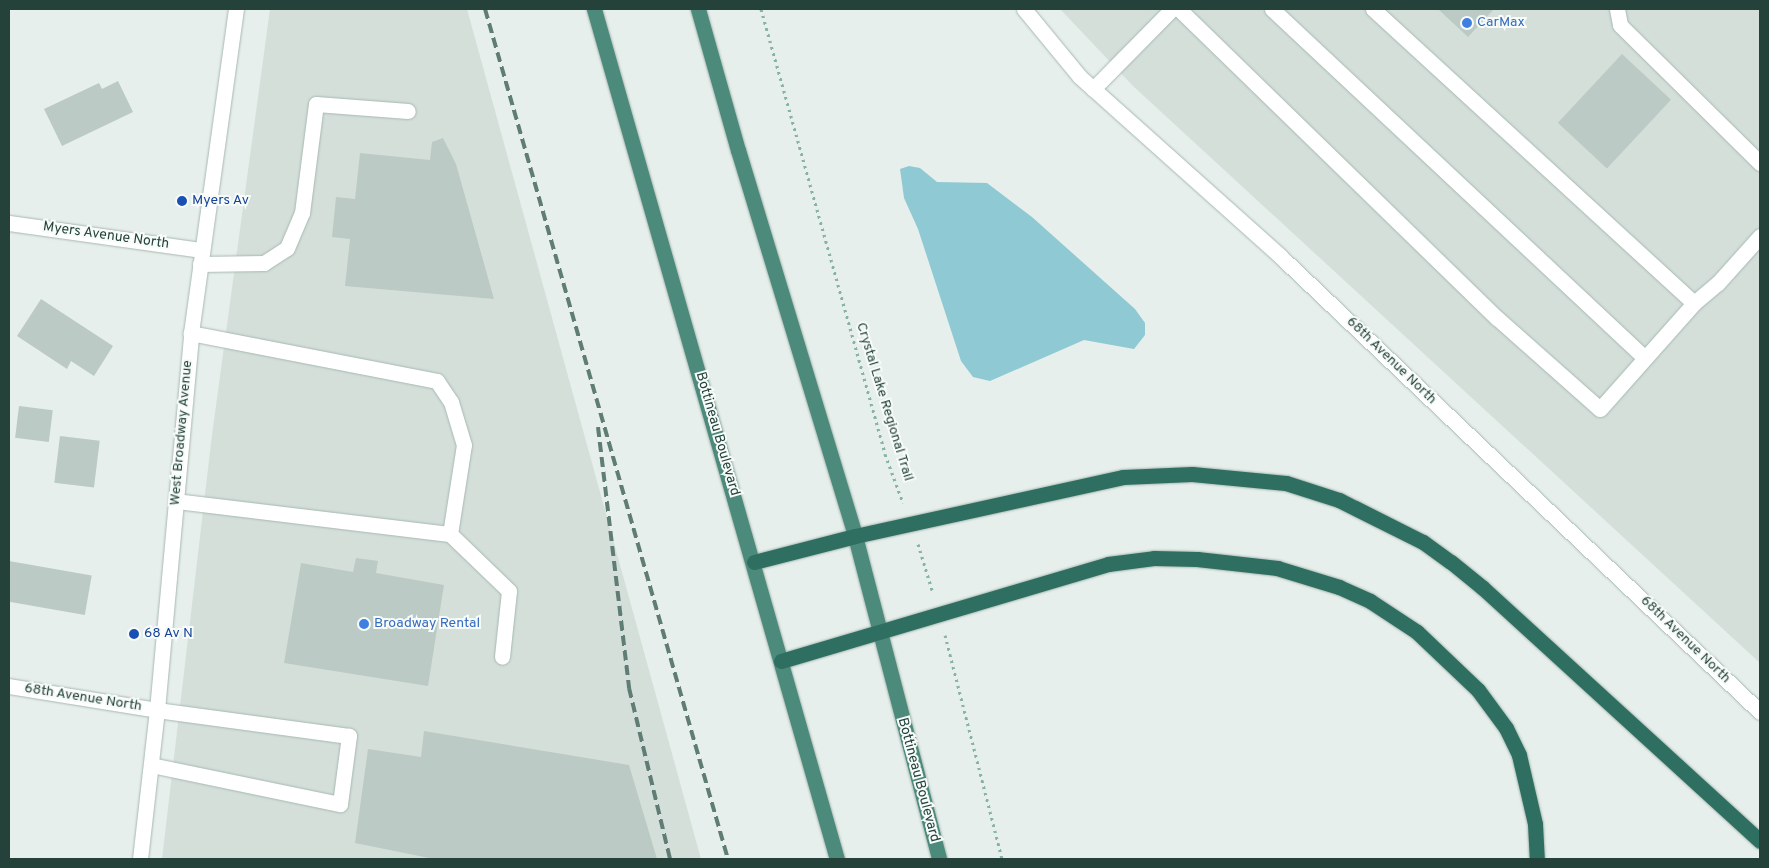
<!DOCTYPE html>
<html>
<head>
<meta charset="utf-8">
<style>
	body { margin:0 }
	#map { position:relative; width:1769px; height:868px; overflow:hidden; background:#e6efeb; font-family:Overpass,sans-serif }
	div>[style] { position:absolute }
	.built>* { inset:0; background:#d4dfda }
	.water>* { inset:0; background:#8ec9d4 }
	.building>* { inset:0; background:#bbcac4; transform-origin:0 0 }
	.path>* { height:3px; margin-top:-1.5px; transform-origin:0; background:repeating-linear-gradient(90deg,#86b3a5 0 2.5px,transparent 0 6.5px) }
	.roads { filter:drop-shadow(0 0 1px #a8b8b2) drop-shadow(0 0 1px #a8b8b2) }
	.service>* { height:15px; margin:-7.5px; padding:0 7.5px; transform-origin:7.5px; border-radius:7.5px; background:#fff }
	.minor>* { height:15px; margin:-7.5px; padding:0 7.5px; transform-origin:7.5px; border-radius:7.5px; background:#fff }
	.tertiary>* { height:15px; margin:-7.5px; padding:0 7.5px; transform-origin:7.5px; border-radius:7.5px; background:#fff }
	.trunk>* { height:15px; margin:-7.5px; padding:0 7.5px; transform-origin:7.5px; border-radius:7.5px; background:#4c8a7c }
	.motorway>* { height:15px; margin:-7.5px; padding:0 7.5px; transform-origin:7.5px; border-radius:7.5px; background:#2f6f62 }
	.rail>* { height:4px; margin-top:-2px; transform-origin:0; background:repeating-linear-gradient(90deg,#5f7d75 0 10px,transparent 0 15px) }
	.dots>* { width:14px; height:14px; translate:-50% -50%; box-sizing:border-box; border:2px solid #f7fbf9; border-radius:50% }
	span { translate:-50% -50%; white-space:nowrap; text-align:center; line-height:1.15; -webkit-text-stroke:4px #f7fbf9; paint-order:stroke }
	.shop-label { font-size:14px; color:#366cbe }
	.left { translate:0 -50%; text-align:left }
	.transit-label { font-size:14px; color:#164399 }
	.street-label { font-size:14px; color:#24423a }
	.frame { position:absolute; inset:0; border:10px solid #24423a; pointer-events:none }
</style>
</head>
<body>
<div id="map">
	<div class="built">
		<i style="clip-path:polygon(270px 9px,467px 9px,701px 859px,162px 859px,212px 435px)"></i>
		<i style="clip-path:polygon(1060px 9px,1760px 9px,1760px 663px,1133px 86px)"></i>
	</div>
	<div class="water">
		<i style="clip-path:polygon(909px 166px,920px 168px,937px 182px,987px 183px,1032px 217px,1135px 309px,1145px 323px,1145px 335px,1134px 349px,1084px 340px,990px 381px,973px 377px,961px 361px,918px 229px,904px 198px,900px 169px)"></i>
	</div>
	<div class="building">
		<i style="clip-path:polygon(1438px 9px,1494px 9px,1468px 37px)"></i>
		<i style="left:1622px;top:54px;width:67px;height:94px;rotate:43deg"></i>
		<i style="clip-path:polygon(118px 81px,133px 112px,62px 146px,44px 109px,99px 83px,102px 89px)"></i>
		<i style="clip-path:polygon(443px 138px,456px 164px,494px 299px,345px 286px,350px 239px,332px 237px,336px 197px,355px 199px,360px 153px,430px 160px,432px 142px)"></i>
		<i style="clip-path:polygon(41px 299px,113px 346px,94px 376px,71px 361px,67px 369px,17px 336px)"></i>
		<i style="left:19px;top:406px;width:34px;height:32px;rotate:7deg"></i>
		<i style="left:60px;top:436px;width:40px;height:47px;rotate:7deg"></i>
		<i style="clip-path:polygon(356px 558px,378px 561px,376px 573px,444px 585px,428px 686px,284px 663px,301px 563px,353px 572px)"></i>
		<i style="left:9px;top:561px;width:84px;height:40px;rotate:10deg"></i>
		<i style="clip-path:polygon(424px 731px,629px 765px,657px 859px,434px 859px,355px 843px,368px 749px,421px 757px)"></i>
	</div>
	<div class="path">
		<i style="left:761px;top:9px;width:462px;rotate:74.4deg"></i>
		<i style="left:885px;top:454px;width:52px;rotate:69.8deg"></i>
		<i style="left:918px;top:544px;width:51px;rotate:73deg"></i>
		<i style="left:945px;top:635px;width:231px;rotate:75.7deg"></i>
	</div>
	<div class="roads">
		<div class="service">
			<i style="left:1179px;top:9px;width:443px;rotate:44.2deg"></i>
			<i style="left:1497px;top:318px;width:137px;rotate:41.5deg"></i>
			<i style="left:1600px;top:409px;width:142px;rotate:-48.4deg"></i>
			<i style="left:1694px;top:303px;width:31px;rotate:-40deg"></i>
			<i style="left:1718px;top:283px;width:63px;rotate:-48.2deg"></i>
			<i style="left:1272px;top:9px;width:511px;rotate:43.1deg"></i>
			<i style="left:1373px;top:9px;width:435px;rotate:42.5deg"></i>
			<i style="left:1617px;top:9px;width:16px;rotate:79deg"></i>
			<i style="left:1620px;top:25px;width:197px;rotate:44.6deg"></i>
			<i style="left:1093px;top:89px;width:112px;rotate:-45.4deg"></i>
			<i style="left:200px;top:264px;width:64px;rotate:-0.9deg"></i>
			<i style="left:264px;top:263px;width:27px;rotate:-33deg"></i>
			<i style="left:287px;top:248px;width:38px;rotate:-67deg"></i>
			<i style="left:302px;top:213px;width:110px;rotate:-82.7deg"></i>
			<i style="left:316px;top:104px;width:92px;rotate:4.4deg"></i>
			<i style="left:176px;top:501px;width:276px;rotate:6.9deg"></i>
			<i style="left:450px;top:534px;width:90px;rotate:-81.1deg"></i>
			<i style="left:464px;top:445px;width:45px;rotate:-106.8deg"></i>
			<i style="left:451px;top:402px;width:25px;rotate:-124deg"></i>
			<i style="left:437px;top:381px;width:251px;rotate:-169deg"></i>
			<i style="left:450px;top:534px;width:82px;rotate:44deg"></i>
			<i style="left:509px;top:591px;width:66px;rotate:96.1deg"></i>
			<i style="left:151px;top:765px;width:193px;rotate:11.7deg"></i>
			<i style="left:340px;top:804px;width:69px;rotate:-82.5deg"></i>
			<i style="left:349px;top:736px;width:194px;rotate:-172.3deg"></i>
		</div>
		<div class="minor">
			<i style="left:9px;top:223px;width:195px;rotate:8deg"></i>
		</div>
		<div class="tertiary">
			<i style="left:1024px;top:9px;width:88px;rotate:50.5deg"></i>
			<i style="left:1080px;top:77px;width:268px;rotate:41.8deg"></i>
			<i style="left:1280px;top:256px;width:662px;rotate:43.53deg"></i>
			<i style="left:9px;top:686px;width:150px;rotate:9.2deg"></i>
			<i style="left:140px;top:859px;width:150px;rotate:-83.5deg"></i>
			<i style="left:157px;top:710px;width:379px;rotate:-84.8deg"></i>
			<i style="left:191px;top:333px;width:327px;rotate:-82.1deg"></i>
		</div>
		<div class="trunk">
			<i style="left:594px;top:9px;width:884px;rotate:74.05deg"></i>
			<i style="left:698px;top:9px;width:147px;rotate:74.2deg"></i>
			<i style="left:738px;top:150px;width:403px;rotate:73.1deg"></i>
			<i style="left:855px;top:536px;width:334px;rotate:75.4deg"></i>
		</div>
		<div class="motorway">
			<i style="left:754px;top:562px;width:104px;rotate:-14.4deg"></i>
			<i style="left:855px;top:536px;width:274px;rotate:-12.4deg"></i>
			<i style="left:1123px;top:477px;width:69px;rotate:-2.5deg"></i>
			<i style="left:1192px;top:474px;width:94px;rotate:5.5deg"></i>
			<i style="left:1286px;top:483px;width:56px;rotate:17.8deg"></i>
			<i style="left:1339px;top:500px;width:94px;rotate:26.6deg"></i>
			<i style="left:1423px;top:542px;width:34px;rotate:36deg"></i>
			<i style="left:1451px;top:562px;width:41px;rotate:39.1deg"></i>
			<i style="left:1483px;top:588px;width:375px;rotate:42.4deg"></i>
			<i style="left:781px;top:661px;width:341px;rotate:-16.5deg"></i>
			<i style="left:1108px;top:564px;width:46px;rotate:-7.4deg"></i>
			<i style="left:1154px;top:558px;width:43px;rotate:1.3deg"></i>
			<i style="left:1197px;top:559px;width:81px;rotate:6.4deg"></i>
			<i style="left:1277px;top:568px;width:65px;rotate:17deg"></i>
			<i style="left:1339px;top:587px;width:34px;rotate:24deg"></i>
			<i style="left:1370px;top:601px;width:56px;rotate:33.4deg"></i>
			<i style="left:1417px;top:632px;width:84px;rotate:43.6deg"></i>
			<i style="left:1478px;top:690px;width:47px;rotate:53.6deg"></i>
			<i style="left:1506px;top:728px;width:30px;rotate:64deg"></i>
			<i style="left:1519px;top:755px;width:71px;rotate:76.9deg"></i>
			<i style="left:1535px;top:824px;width:35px;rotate:87deg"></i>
		</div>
	</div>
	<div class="rail">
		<i style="left:485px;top:9px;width:884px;rotate:74.05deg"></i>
		<i style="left:598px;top:427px;width:263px;rotate:83.2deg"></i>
		<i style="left:629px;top:688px;width:176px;rotate:76.5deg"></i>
	</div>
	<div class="dots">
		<i style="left:1467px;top:23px;background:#3f7fe0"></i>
		<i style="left:182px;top:201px;background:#1a4fb4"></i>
		<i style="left:364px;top:624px;background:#3f7fe0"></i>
		<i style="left:134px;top:634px;background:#1a4fb4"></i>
	</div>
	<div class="shop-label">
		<span class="left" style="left:1477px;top:23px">CarMax</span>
		<span class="left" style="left:374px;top:624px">Broadway Rental</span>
	</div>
	<div class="transit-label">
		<span class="left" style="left:192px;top:201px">Myers Av</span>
		<span class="left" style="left:144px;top:634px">68 Av N</span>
	</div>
	<div class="street-label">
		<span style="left:106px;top:236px;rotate:8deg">Myers Avenue North</span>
		<span style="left:1391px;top:361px;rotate:44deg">68th Avenue North</span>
		<span style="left:884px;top:402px;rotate:73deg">Crystal Lake Regional Trail</span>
		<span style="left:182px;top:433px;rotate:-85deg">West Broadway Avenue</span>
		<span style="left:717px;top:434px;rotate:74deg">Bottineau Boulevard</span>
		<span style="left:1685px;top:640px;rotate:44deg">68th Avenue North</span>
		<span style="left:83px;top:698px;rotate:9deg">68th Avenue North</span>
		<span style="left:918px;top:780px;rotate:75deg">Bottineau Boulevard</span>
	</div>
	<div class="frame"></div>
</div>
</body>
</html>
